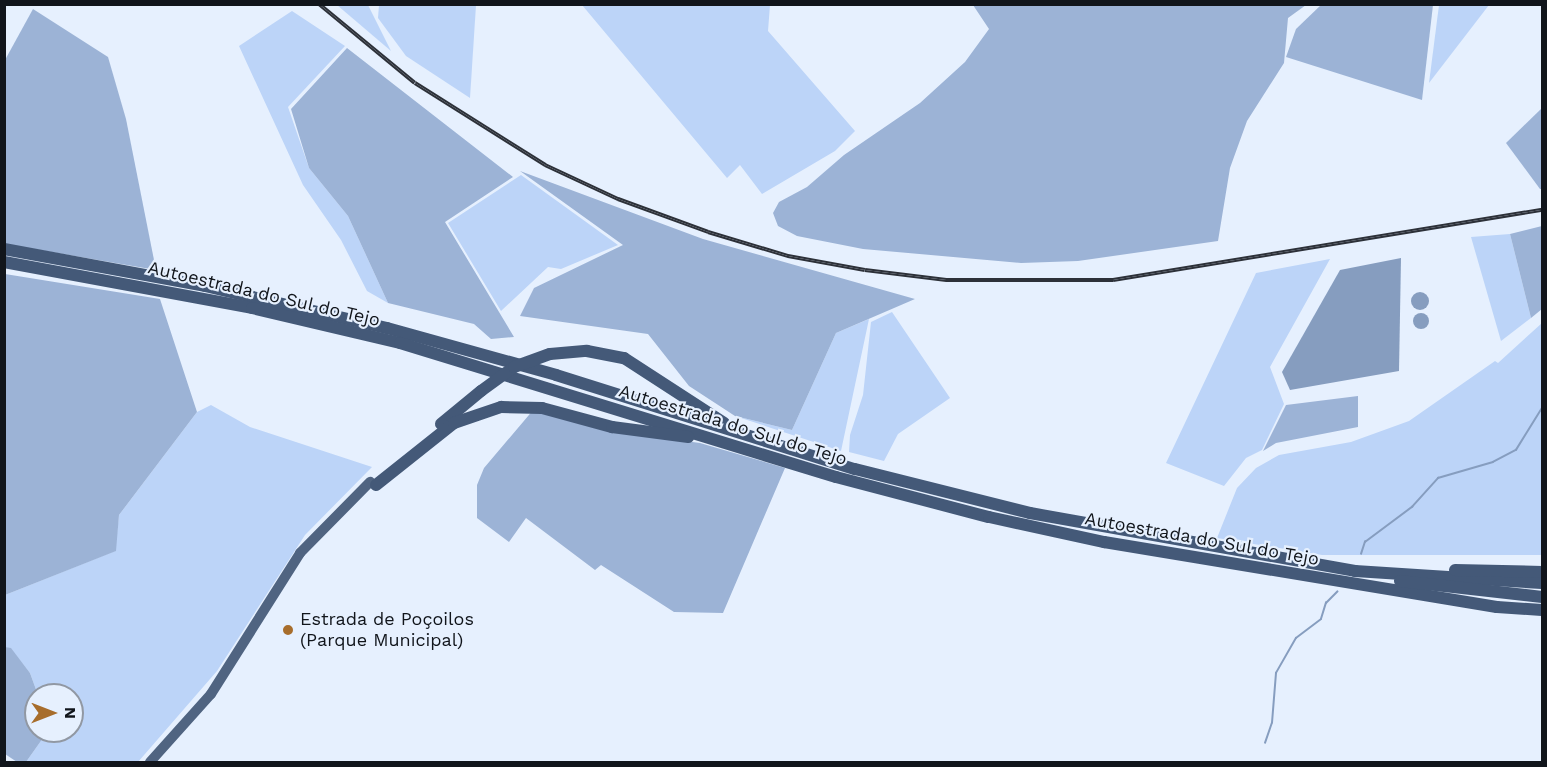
<!DOCTYPE html>
<html>
<head>
<meta charset="utf-8">
<style>
	body { margin:0 }
	#map { position:relative; width:1547px; height:767px; overflow:hidden; background:#e6f0fe; font-family:"Work Sans",sans-serif }
	div>[style] { position:absolute }
	.green>* { inset:0; background:#bcd4f8 }
	.forest>* { inset:0; background:#9cb3d6 }
	.water>* { inset:0; background:#869dbf }
	.round { border-radius:50% }
	.stream>* { height:1.5px; margin:-0.75px; padding:0 0.75px; transform-origin:0.75px; border-radius:0.75px; background:#869dbf }
	.trunk>* { height:10px; margin:-5px; padding:0 5px; transform-origin:5px; border-radius:5px; background:#506481 }
	.motorway>* { height:12px; margin:-6px; padding:0 6px; transform-origin:6px; border-radius:6px; background:#445978 }
	.rail>* { height:4px; margin-top:-2px; transform-origin:0; background:repeating-linear-gradient(90deg,#e6f0fe 0 4.5px,#2d3139 0 9px); box-sizing:border-box; border-block:2px solid #2d3139 }
	.motorway-bridge>* { height:12px; margin:-6px; padding:0 6px; transform-origin:6px; border-radius:6px; background:#445978 }
	.dots>* { width:16px; height:16px; translate:-50% -50%; box-sizing:border-box; border:3px solid #e6f0fe; border-radius:50% }
	span { translate:-50% -50%; white-space:nowrap; text-align:center; line-height:1.15; -webkit-text-stroke:4.5px #e6f0fe; paint-order:stroke }
	.street-label { font-size:18px; color:#11151b }
	.poi-label { font-size:18px; color:#11151b }
	.left { translate:0 -50%; text-align:left }
	.frame { position:absolute; inset:0; border:6px solid #11151b; pointer-events:none }
	.north { position:absolute; left:24px; top:683px; width:60px; height:60px; box-sizing:border-box; background:#e6f0fe; border:2px solid #9198a3; border-radius:50%; rotate:90deg; font-size:16px; font-weight:700; line-height:24px; text-align:center; color:#11151b }
	.north::after { content:''; display:block; margin:auto; width:21px; height:27px; background:#a76d2c; clip-path:polygon(50% 0,100% 100%,50% 72%,0 100%) }
</style>
</head>
<body>
<div id="map">
	<div class="green">
		<i style="clip-path:polygon(337px 5px,368px 5px,391px 51px)"></i>
		<i style="clip-path:polygon(379px 5px,476px 5px,470px 98px,406px 56px,378px 18px)"></i>
		<i style="clip-path:polygon(582px 5px,770px 5px,768px 31px,855px 131px,835px 151px,762px 194px,740px 165px,727px 178px)"></i>
		<i style="clip-path:polygon(1439px 5px,1489px 5px,1429px 83px)"></i>
		<i style="clip-path:polygon(292px 11px,345px 46px,288px 107px,309px 168px,348px 216px,388px 303px,367px 291px,341px 240px,303px 185px,239px 46px)"></i>
		<i style="clip-path:polygon(521px 175px,618px 245px,561px 269px,548px 267px,501px 311px,448px 223px)"></i>
		<i style="clip-path:polygon(1510px 234px,1531px 318px,1501px 341px,1471px 237px)"></i>
		<i style="clip-path:polygon(1330px 259px,1270px 367px,1284px 404px,1262px 450px,1246px 458px,1224px 486px,1166px 463px,1256px 273px)"></i>
		<i style="clip-path:polygon(892px 312px,950px 398px,898px 434px,884px 461px,849px 452px,850px 435px,863px 395px,871px 322px)"></i>
		<i style="clip-path:polygon(869px 319px,841px 451px,735px 416px,792px 430px,836px 333px)"></i>
		<i style="clip-path:polygon(1542px 323px,1542px 555px,1322px 555px,1217px 538px,1237px 488px,1256px 468px,1279px 455px,1351px 442px,1409px 421px,1495px 361px,1498px 363px)"></i>
		<i style="clip-path:polygon(211px 405px,250px 427px,372px 467px,305px 535px,217px 671px,138px 762px,26px 762px,48px 731px,72px 731px,72px 695px,38px 695px,30px 673px,11px 649px,5px 647px,5px 595px,115px 551px,119px 515px,197px 412px)"></i>
	</div>
	<div class="forest">
		<i style="clip-path:polygon(1322px 4px,1433px 5px,1422px 100px,1286px 57px,1296px 29px)"></i>
		<i style="clip-path:polygon(973px 5px,1306px 5px,1288px 18px,1284px 63px,1247px 121px,1230px 168px,1218px 241px,1078px 261px,1021px 263px,863px 249px,797px 236px,778px 226px,773px 213px,779px 202px,807px 187px,844px 155px,920px 103px,965px 62px,989px 29px)"></i>
		<i style="clip-path:polygon(33px 9px,108px 57px,126px 119px,156px 270px,5px 244px,5px 60px)"></i>
		<i style="clip-path:polygon(347px 48px,513px 177px,445px 222px,514px 337px,491px 339px,474px 324px,388px 303px,348px 216px,309px 168px,291px 109px)"></i>
		<i style="clip-path:polygon(1542px 108px,1542px 189px,1540px 189px,1506px 143px)"></i>
		<i style="clip-path:polygon(520px 171px,703px 239px,915px 299px,836px 333px,792px 430px,735px 416px,689px 386px,648px 334px,520px 316px,534px 288px,623px 245px)"></i>
		<i style="clip-path:polygon(1542px 226px,1542px 309px,1531px 318px,1510px 234px)"></i>
		<i style="clip-path:polygon(5px 274px,160px 299px,197px 412px,119px 515px,116px 551px,5px 595px)"></i>
		<i style="clip-path:polygon(1358px 396px,1358px 427px,1276px 443px,1263px 451px,1286px 405px)"></i>
		<i style="clip-path:polygon(534px 409px,624px 433px,700px 443px,785px 468px,723px 613px,674px 612px,601px 565px,595px 570px,526px 518px,509px 542px,477px 518px,477px 485px,484px 468px)"></i>
		<i style="clip-path:polygon(5px 647px,11px 648px,30px 673px,38px 695px,36px 731px,48px 731px,26px 762px,17px 762px,5px 754px)"></i>
	</div>
	<div class="water">
		<i style="clip-path:polygon(1401px 258px,1399px 371px,1290px 390px,1282px 372px,1340px 270px)"></i>
		<i class="round" style="left:1411px;top:292px;width:18px;height:18px"></i>
		<i class="round" style="left:1413px;top:313px;width:16px;height:16px"></i>
	</div>
	<div class="stream">
		<i style="left:1361px;top:554px;width:13px;rotate:-72deg"></i>
		<i style="left:1365px;top:542px;width:59px;rotate:-36.7deg"></i>
		<i style="left:1412px;top:507px;width:39px;rotate:-48deg"></i>
		<i style="left:1438px;top:478px;width:57px;rotate:-16.2deg"></i>
		<i style="left:1493px;top:462px;width:26px;rotate:-28deg"></i>
		<i style="left:1516px;top:450px;width:49px;rotate:-58.2deg"></i>
		<i style="left:1265px;top:743px;width:21px;rotate:-71deg"></i>
		<i style="left:1272px;top:723px;width:50px;rotate:-85.4deg"></i>
		<i style="left:1276px;top:673px;width:40px;rotate:-60.3deg"></i>
		<i style="left:1296px;top:638px;width:31px;rotate:-37deg"></i>
		<i style="left:1321px;top:619px;width:17px;rotate:-73deg"></i>
		<i style="left:1326px;top:603px;width:16px;rotate:-45deg"></i>
	</div>
	<div class="trunk">
		<i style="left:150px;top:762px;width:91px;rotate:-48.1deg"></i>
		<i style="left:211px;top:694px;width:167px;rotate:-57.7deg"></i>
		<i style="left:300px;top:553px;width:100px;rotate:-45.4deg"></i>
	</div>
	<div class="motorway">
		<i style="left:4px;top:249px;width:204px;rotate:10.4deg"></i>
		<i style="left:205px;top:286px;width:187px;rotate:13deg"></i>
		<i style="left:387px;top:328px;width:175px;rotate:15.5deg"></i>
		<i style="left:556px;top:375px;width:313px;rotate:17.5deg"></i>
		<i style="left:855px;top:469px;width:180px;rotate:14.1deg"></i>
		<i style="left:1030px;top:513px;width:330px;rotate:10.1deg"></i>
		<i style="left:1355px;top:571px;width:187px;rotate:3.7deg"></i>
		<i style="left:4px;top:262px;width:252px;rotate:10.5deg"></i>
		<i style="left:252px;top:308px;width:152px;rotate:13.3deg"></i>
		<i style="left:400px;top:343px;width:456px;rotate:17.1deg"></i>
		<i style="left:836px;top:477px;width:158px;rotate:14.7deg"></i>
		<i style="left:989px;top:517px;width:118px;rotate:12.3deg"></i>
		<i style="left:1104px;top:542px;width:398px;rotate:9.4deg"></i>
		<i style="left:1497px;top:607px;width:45px;rotate:3.8deg"></i>
		<i style="left:550px;top:354px;width:37px;rotate:-5deg"></i>
		<i style="left:587px;top:351px;width:38px;rotate:11deg"></i>
		<i style="left:624px;top:358px;width:119px;rotate:33deg"></i>
		<i style="left:441px;top:424px;width:52px;rotate:-39.5deg"></i>
		<i style="left:376px;top:485px;width:100px;rotate:-38.5deg"></i>
		<i style="left:454px;top:423px;width:50px;rotate:-18.8deg"></i>
		<i style="left:501px;top:407px;width:41px;rotate:1.4deg"></i>
		<i style="left:542px;top:408px;width:73px;rotate:15.2deg"></i>
		<i style="left:612px;top:427px;width:77px;rotate:7.5deg"></i>
		<i style="left:1455px;top:570px;width:87px;rotate:1.3deg"></i>
		<i style="left:1400px;top:581px;width:143px;rotate:6.4deg"></i>
	</div>
	<div class="rail">
		<i style="left:319px;top:4px;width:124px;rotate:39.5deg"></i>
		<i style="left:415px;top:83px;width:154px;rotate:32.2deg"></i>
		<i style="left:545px;top:165px;width:81px;rotate:25deg"></i>
		<i style="left:618px;top:199px;width:96px;rotate:20.1deg"></i>
		<i style="left:708px;top:232px;width:84px;rotate:16.7deg"></i>
		<i style="left:788px;top:256px;width:78px;rotate:10.3deg"></i>
		<i style="left:865px;top:270px;width:82px;rotate:7deg"></i>
		<i style="left:946px;top:280px;width:167px"></i>
		<i style="left:1113px;top:280px;width:435px;rotate:-9.3deg"></i>
	</div>
	<div class="motorway-bridge">
		<i style="left:481px;top:391px;width:41px;rotate:-36deg"></i>
		<i style="left:514px;top:367px;width:38px;rotate:-20deg"></i>
	</div>
	<div class="dots">
		<i style="left:288px;top:630px;background:#a76d2c"></i>
	</div>
	<div class="street-label">
		<span style="left:264px;top:294px;rotate:13deg">Autoestrada do Sul do Tejo</span>
		<span style="left:733px;top:425px;rotate:17deg">Autoestrada do Sul do Tejo</span>
		<span style="left:1202px;top:539px;rotate:10deg">Autoestrada do Sul do Tejo</span>
	</div>
	<div class="poi-label">
		<span class="left" style="left:300px;top:630px">Estrada de Poçoilos<br>(Parque Municipal)</span>
	</div>
	<div class="frame"></div>
	<div class="north">N</div>
</div>
</body>
</html>
